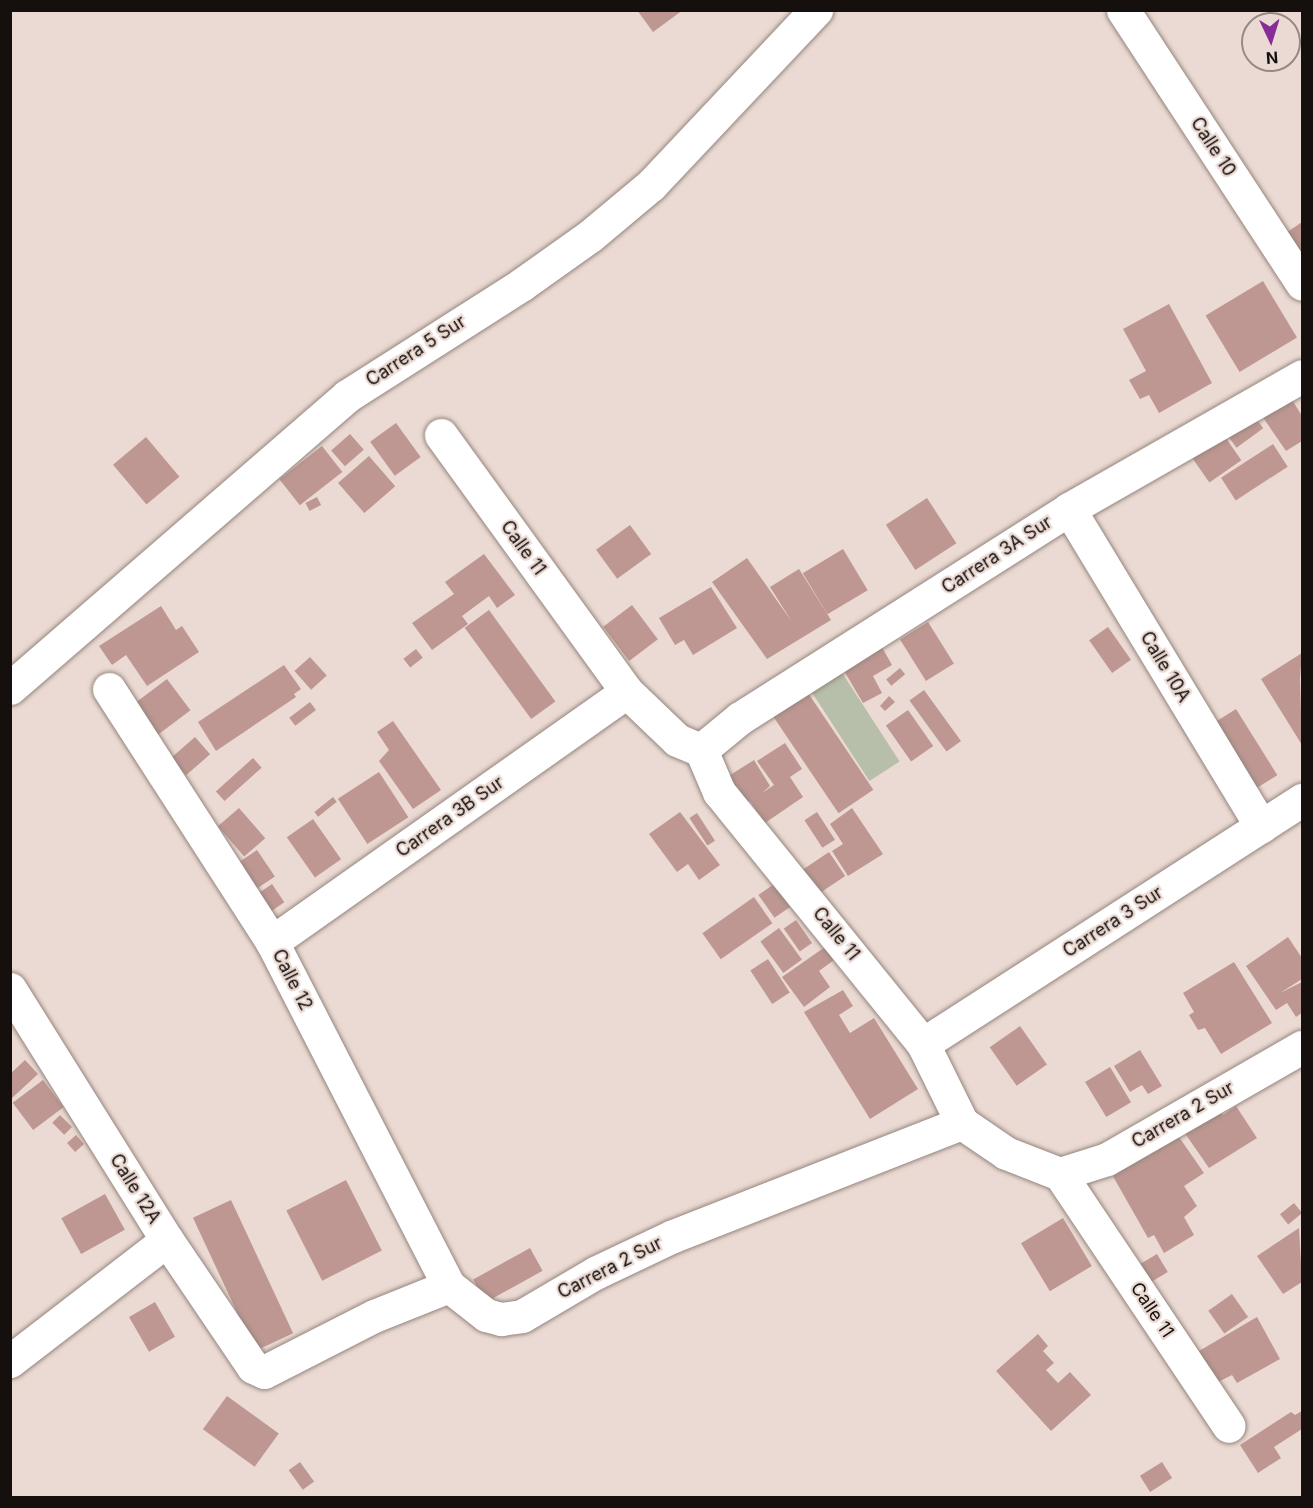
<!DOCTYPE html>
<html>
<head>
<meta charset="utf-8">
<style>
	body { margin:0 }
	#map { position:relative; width:1313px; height:1508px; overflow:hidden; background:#ebdad3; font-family:Inter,sans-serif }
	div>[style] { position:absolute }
	.green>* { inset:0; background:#b7bfaa; transform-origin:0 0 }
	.building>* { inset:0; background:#be9792; transform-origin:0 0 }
	.roads { filter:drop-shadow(0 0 2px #94857e) drop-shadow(0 0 2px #94857e) }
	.minor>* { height:33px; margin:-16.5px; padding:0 16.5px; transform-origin:16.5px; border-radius:16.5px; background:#fff }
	span { translate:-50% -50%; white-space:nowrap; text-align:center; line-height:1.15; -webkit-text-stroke:4.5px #ebdad3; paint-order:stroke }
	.street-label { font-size:18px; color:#150f0d }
	.frame { position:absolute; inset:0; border:12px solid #150f0d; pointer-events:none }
	.north { position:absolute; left:1241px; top:12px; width:60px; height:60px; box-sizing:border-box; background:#ebdad3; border:2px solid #958984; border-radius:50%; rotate:176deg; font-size:16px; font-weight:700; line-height:24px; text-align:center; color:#150f0d }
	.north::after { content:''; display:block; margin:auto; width:21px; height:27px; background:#872d99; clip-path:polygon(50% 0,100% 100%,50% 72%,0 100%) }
</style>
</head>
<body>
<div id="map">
	<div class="green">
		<i style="left:837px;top:665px;width:115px;height:36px;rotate:57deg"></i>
	</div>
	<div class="building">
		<i style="clip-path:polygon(637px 10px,683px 10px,653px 32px)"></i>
		<i style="clip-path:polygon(1302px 222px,1302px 257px,1286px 233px)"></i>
		<i style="left:1263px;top:281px;width:66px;height:67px;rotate:59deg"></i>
		<i style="clip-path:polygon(1169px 304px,1212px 383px,1159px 413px,1149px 395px,1140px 399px,1129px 380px,1146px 371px,1123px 329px)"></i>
		<i style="clip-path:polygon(1291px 398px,1302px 416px,1302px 441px,1286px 451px,1262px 416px)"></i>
		<i style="left:1255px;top:417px;width:14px;height:33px;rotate:54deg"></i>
		<i style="left:396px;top:423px;width:42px;height:32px;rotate:54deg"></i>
		<i style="left:350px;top:434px;width:21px;height:25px;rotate:49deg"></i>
		<i style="left:1223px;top:434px;width:32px;height:39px;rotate:55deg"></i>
		<i style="left:146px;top:437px;width:52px;height:43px;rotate:50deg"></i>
		<i style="left:1273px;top:444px;width:27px;height:62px;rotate:57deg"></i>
		<i style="left:322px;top:446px;width:33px;height:54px;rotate:52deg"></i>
		<i style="left:369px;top:456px;width:40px;height:41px;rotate:49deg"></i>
		<i style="left:317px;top:497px;width:9px;height:13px;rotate:63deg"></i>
		<i style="left:927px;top:498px;width:54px;height:49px;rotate:57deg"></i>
		<i style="left:630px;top:525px;width:36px;height:42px;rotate:54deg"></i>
		<i style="left:843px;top:549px;width:48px;height:47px;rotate:59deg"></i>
		<i style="clip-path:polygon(484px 554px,515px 595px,497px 608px,489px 596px,462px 616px,468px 624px,432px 650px,412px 623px,454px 594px,445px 582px)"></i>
		<i style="clip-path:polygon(747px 558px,792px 622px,770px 587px,799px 569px,831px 620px,767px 659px,712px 582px)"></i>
		<i style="clip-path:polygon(711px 587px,737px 628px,693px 655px,684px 640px,675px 645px,659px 618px)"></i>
		<i style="left:632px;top:605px;width:43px;height:36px;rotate:53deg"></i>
		<i style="clip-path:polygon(161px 606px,176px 630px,182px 626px,199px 652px,147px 686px,126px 655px,112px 665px,99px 646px)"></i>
		<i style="left:489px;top:610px;width:113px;height:30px;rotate:54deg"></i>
		<i style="left:928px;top:622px;width:49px;height:33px;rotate:58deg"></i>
		<i style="left:1108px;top:627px;width:40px;height:23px;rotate:55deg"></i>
		<i style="clip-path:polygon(879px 642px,892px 665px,873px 676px,882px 693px,863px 703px,840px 664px)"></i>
		<i style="left:416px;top:649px;width:11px;height:16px;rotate:52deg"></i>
		<i style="clip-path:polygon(1302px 653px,1300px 679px,1302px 745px,1261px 679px)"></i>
		<i style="left:310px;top:657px;width:25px;height:21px;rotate:48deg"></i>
		<i style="clip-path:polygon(284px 665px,301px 689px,294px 694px,296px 697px,216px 751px,198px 722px)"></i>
		<i style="left:900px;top:668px;width:8px;height:18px;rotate:50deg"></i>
		<i style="left:167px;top:679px;width:39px;height:42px;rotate:53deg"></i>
		<i style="left:804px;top:687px;width:124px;height:42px;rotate:56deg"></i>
		<i style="left:924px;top:690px;width:63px;height:18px;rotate:54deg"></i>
		<i style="clip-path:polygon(889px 696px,895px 702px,885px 711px,880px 706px)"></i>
		<i style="left:310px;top:702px;width:10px;height:26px;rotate:53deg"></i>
		<i style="left:1236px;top:709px;width:78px;height:30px;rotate:58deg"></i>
		<i style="left:908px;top:710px;width:44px;height:27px;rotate:55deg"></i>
		<i style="clip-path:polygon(393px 721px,441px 790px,413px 809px,379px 761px,389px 750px,377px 732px)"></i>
		<i style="left:195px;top:737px;width:23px;height:32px;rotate:49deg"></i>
		<i style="clip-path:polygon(785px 743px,802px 769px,790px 777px,803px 797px,765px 823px,750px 801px,743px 803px,727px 777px,754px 760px,770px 786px,762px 793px,774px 785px,757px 761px)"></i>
		<i style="left:253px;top:758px;width:13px;height:50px;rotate:48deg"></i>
		<i style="left:379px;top:772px;width:54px;height:49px;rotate:57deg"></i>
		<i style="left:333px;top:797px;width:6px;height:24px;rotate:51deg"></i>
		<i style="left:239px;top:808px;width:40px;height:28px;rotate:49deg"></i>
		<i style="clip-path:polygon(852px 808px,883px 854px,848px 876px,832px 851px,843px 844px,830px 824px)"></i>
		<i style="clip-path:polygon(680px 812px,720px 865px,699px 880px,688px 864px,677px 872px,649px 834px)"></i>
		<i style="left:817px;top:812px;width:33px;height:15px;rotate:57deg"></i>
		<i style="left:697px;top:813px;width:33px;height:9px;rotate:57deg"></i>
		<i style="left:313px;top:819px;width:49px;height:32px;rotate:55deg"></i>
		<i style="left:257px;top:850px;width:32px;height:27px;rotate:56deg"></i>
		<i style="left:829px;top:852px;width:29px;height:39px;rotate:56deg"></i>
		<i style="left:272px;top:884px;width:22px;height:15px;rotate:56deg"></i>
		<i style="left:774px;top:884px;width:28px;height:19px;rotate:55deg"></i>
		<i style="left:754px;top:897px;width:32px;height:63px;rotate:55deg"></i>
		<i style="left:796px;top:920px;width:28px;height:15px;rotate:55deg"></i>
		<i style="left:779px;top:928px;width:39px;height:23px;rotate:54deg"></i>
		<i style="clip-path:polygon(1288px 937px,1302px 958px,1302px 979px,1280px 993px,1302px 982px,1302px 1013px,1296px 1017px,1287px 1003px,1276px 1010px,1246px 966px)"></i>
		<i style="clip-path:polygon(825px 947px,834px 960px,819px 971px,830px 987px,804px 1007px,782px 977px)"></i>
		<i style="left:768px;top:959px;width:40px;height:21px;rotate:57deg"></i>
		<i style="clip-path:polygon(1234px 962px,1272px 1023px,1221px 1054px,1205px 1028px,1198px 1030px,1189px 1015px,1194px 1012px,1183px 993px)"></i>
		<i style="clip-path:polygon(843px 990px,853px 1006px,839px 1015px,850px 1033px,874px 1018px,918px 1089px,870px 1119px,804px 1012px)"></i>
		<i style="left:1020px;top:1026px;width:47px;height:37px;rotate:55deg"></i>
		<i style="clip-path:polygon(1140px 1050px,1162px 1086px,1148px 1094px,1142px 1085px,1130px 1092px,1114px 1066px)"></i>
		<i style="clip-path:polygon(25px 1060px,38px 1074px,12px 1098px,10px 1074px)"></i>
		<i style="left:1110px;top:1067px;width:41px;height:29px;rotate:59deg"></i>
		<i style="left:43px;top:1080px;width:34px;height:38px;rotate:53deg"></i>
		<i style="clip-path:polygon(1236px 1106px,1257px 1138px,1209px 1168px,1184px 1132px,1218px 1108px,1223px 1115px)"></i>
		<i style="left:60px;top:1115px;width:17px;height:11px;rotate:45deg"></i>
		<i style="left:76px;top:1135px;width:12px;height:12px;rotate:48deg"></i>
		<i style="clip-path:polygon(1179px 1137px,1204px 1173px,1184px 1186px,1197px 1206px,1184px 1217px,1194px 1235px,1164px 1253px,1154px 1235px,1148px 1238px,1110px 1171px)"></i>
		<i style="left:346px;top:1180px;width:79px;height:67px;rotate:63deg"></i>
		<i style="left:105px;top:1194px;width:41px;height:50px;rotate:61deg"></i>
		<i style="left:231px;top:1200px;width:147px;height:42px;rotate:65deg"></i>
		<i style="left:1294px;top:1203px;width:13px;height:18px;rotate:51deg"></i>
		<i style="left:1063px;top:1218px;width:56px;height:49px;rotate:59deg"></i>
		<i style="clip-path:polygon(1299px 1228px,1302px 1282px,1283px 1294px,1257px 1256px)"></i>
		<i style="left:530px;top:1248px;width:26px;height:65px;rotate:61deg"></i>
		<i style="left:1157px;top:1254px;width:21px;height:22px;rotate:59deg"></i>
		<i style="left:1232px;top:1294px;width:28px;height:29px;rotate:55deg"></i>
		<i style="left:155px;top:1302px;width:40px;height:30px;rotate:60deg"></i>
		<i style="clip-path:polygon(1257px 1317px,1280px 1359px,1237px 1383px,1232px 1375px,1216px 1383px,1199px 1351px)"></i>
		<i style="clip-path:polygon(1038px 1334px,1048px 1346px,1043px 1351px,1054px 1363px,1046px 1370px,1058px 1383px,1070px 1372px,1091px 1395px,1051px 1431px,996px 1371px)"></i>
		<i style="left:227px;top:1396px;width:64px;height:41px;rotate:36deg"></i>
		<i style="clip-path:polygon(1302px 1411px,1302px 1429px,1274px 1447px,1281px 1458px,1258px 1473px,1240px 1445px,1291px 1412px,1295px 1415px)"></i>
		<i style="left:300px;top:1462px;width:24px;height:14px;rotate:54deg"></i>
		<i style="left:1162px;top:1462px;width:19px;height:26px;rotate:58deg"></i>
	</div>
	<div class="roads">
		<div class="minor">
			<i style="left:1123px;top:10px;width:327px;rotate:56.8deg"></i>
			<i style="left:441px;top:435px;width:317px;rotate:54.1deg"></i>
			<i style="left:627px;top:692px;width:69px;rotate:43.8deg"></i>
			<i style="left:677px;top:740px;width:26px;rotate:23deg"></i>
			<i style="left:1069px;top:509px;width:371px;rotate:58.8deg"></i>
			<i style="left:10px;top:688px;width:446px;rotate:-40.9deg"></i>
			<i style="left:347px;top:396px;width:206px;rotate:-32.5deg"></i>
			<i style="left:521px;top:285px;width:85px;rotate:-35.4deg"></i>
			<i style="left:590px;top:236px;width:80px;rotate:-39.9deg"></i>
			<i style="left:651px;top:185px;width:241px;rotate:-46.7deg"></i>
			<i style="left:109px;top:689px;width:301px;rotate:57.2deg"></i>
			<i style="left:272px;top:942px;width:387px;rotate:62.8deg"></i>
			<i style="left:701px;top:750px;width:46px;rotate:66.8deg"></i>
			<i style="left:719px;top:792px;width:324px;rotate:51deg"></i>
			<i style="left:923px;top:1044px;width:88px;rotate:63.7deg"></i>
			<i style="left:962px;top:1123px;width:53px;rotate:34.3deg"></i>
			<i style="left:1006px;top:1153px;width:58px;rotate:21.3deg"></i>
			<i style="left:1060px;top:1174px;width:303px;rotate:56.2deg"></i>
			<i style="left:701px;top:750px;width:50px;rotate:-39.4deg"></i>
			<i style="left:740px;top:718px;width:390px;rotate:-32.4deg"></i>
			<i style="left:1069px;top:509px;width:268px;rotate:-29.7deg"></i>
			<i style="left:272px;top:942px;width:434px;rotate:-35.2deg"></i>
			<i style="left:10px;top:989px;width:296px;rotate:58deg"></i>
			<i style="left:167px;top:1240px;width:153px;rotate:55.9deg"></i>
			<i style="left:253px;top:1367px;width:12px;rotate:24deg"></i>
			<i style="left:264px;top:1372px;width:123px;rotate:-27deg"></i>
			<i style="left:374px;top:1316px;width:81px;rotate:-21.8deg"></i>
			<i style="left:449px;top:1286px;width:47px;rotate:38.1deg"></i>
			<i style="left:486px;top:1315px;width:16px;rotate:15deg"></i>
			<i style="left:501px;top:1319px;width:21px;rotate:-8deg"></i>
			<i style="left:522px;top:1316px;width:85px;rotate:-30.5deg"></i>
			<i style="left:595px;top:1273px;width:86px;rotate:-25.4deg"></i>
			<i style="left:673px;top:1236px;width:310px;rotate:-21.4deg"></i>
			<i style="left:923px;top:1044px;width:451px;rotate:-32.8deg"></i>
			<i style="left:1060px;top:1174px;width:49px;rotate:-17.7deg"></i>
			<i style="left:1107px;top:1159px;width:225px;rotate:-29.9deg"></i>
			<i style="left:10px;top:1361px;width:198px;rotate:-37.6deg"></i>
		</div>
	</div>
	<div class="street-label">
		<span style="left:1213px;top:147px;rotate:57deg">Calle 10</span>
		<span style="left:416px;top:351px;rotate:-33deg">Carrera 5 Sur</span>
		<span style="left:523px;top:548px;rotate:54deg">Calle 11</span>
		<span style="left:997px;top:555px;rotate:-33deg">Carrera 3A Sur</span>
		<span style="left:1165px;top:667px;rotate:59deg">Calle 10A</span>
		<span style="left:450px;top:817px;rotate:-35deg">Carrera 3B Sur</span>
		<span style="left:1113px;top:922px;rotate:-33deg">Carrera 3 Sur</span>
		<span style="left:836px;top:934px;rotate:51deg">Calle 11</span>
		<span style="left:292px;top:980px;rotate:63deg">Calle 12</span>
		<span style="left:1183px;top:1115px;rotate:-30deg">Carrera 2 Sur</span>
		<span style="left:135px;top:1189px;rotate:58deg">Calle 12A</span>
		<span style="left:610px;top:1268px;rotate:-27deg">Carrera 2 Sur</span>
		<span style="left:1152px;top:1310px;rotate:56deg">Calle 11</span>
	</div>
	<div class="frame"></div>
	<div class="north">N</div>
</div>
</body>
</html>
